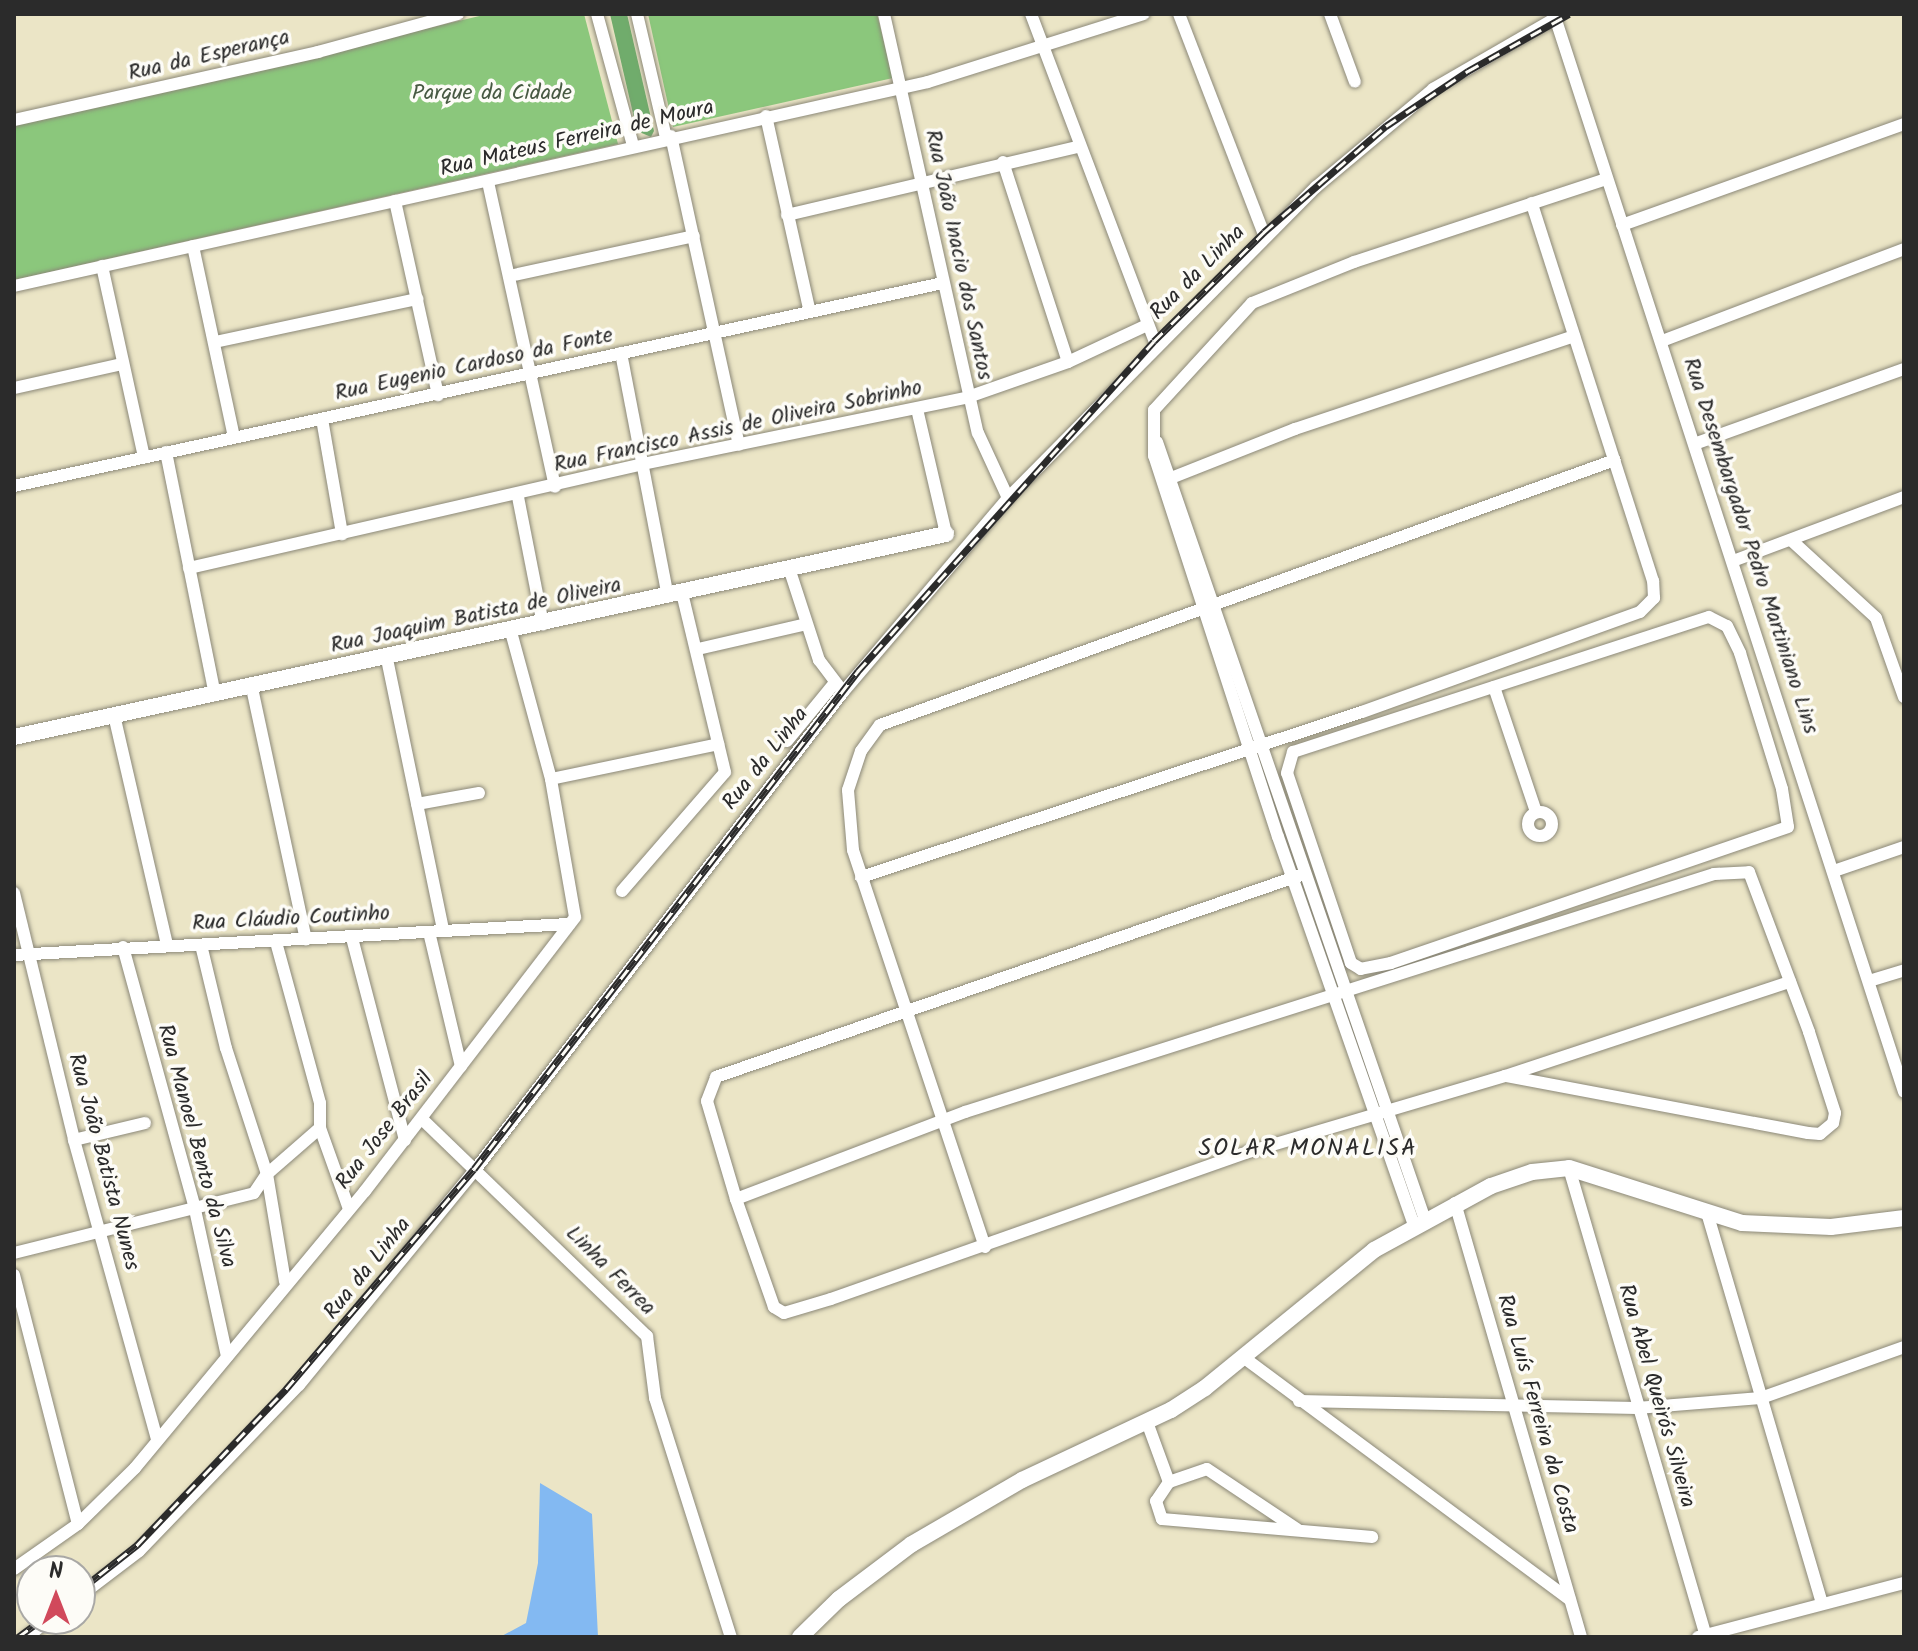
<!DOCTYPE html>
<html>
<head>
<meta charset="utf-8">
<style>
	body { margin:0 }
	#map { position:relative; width:1918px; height:1651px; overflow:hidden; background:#ebe5c6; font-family:Kalam,sans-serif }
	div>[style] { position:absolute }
	.green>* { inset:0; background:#8bc77c }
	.forest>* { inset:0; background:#70ac6c }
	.water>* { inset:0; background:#83b9f2 }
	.roads { filter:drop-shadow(0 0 2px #8b8878) drop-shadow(0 0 2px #8b8878) }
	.street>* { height:12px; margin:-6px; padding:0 6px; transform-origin:6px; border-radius:6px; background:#fff }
	.street>.ring { margin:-6px; padding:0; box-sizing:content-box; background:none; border:12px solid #fff; border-radius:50% }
	.secondary>* { height:16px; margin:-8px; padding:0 8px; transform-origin:8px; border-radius:8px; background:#fff }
	.rail>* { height:7px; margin-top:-3.5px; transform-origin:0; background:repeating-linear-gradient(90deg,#fdfcf7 0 12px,#2b2b2b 0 24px); box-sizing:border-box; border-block:2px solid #2b2b2b }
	span { translate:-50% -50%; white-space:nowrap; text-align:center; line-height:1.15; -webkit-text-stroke:7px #fdfcf7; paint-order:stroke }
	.street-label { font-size:22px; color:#2b2b2b }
	.park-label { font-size:22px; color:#485a43 }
	.neighbourhood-label { font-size:24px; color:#2b2b2b; letter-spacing:2px }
	.frame { position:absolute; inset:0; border:16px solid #2b2b2b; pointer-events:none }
	.north { position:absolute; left:16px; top:1555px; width:80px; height:80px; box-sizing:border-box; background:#fdfcf7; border:2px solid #a9a8a5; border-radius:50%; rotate:0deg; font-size:22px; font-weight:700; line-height:32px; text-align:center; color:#2b2b2b }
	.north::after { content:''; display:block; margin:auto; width:28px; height:36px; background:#d1495b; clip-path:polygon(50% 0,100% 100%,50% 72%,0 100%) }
</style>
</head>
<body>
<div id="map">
	<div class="green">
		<i style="clip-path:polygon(488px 14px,584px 14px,618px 144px,14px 280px,14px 126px)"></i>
		<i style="clip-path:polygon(648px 14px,877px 14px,893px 78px,673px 127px)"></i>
	</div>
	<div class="forest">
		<i style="clip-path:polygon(610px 14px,627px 14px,654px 131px,651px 137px,637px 131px)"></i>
	</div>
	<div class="water">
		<i style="clip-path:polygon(540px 1483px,592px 1514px,598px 1637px,500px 1637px,526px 1623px,538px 1563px)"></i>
	</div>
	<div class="roads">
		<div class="street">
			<i style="left:597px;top:14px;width:137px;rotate:74.7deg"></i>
			<i style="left:637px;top:14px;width:127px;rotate:76.8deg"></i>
			<i style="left:884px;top:14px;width:429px;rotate:77.4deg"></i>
			<i style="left:978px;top:433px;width:72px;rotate:65.2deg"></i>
			<i style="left:1031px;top:14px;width:353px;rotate:69.3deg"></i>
			<i style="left:1179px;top:14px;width:236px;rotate:68.9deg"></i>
			<i style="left:1330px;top:14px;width:72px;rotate:69.8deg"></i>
			<i style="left:1554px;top:14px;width:1133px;rotate:72.01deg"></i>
			<i style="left:766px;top:116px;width:198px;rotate:77.4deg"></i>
			<i style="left:14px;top:120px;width:312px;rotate:-12.6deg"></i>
			<i style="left:318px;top:52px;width:145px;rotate:-15.2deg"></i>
			<i style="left:671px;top:136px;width:316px;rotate:77.6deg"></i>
			<i style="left:1003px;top:162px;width:210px;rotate:72deg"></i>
			<i style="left:488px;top:182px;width:312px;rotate:77.6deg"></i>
			<i style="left:395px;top:201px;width:199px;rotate:77.5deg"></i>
			<i style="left:787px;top:215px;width:298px;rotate:-13.2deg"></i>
			<i style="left:1622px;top:225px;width:300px;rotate:-19.7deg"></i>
			<i style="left:193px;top:246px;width:195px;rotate:77.9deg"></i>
			<i style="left:102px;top:266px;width:196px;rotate:77.6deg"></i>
			<i style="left:509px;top:276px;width:189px;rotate:-12.2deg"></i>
			<i style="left:14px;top:286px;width:936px;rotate:-12.58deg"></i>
			<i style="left:928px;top:82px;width:226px;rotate:-17.5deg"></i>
			<i style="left:1662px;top:341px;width:259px;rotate:-20.8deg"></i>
			<i style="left:215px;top:342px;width:207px;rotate:-12deg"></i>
			<i style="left:621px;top:353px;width:248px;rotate:79.1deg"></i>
			<i style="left:14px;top:388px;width:111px;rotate:-12.5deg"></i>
			<i style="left:917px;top:409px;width:128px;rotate:76.9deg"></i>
			<i style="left:322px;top:419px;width:117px;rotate:80.1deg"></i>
			<i style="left:1157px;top:442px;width:823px;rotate:70.99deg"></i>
			<i style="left:1697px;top:443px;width:220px;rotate:-19.7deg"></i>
			<i style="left:166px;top:452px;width:248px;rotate:78.6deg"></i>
			<i style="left:1166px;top:480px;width:139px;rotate:-21.6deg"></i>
			<i style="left:1295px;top:429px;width:294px;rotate:-18.4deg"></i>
			<i style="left:14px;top:486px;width:951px;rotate:-12.33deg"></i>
			<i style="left:518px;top:497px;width:130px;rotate:78.9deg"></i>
			<i style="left:1791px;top:540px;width:115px;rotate:42.5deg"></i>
			<i style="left:1876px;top:618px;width:84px;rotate:70.5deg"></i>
			<i style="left:1733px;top:561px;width:183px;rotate:-20.5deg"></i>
			<i style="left:189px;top:568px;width:466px;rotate:-12.9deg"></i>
			<i style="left:643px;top:464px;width:332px;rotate:-11.6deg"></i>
			<i style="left:968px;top:397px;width:106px;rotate:-19.3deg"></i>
			<i style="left:1068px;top:362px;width:85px;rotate:-25.1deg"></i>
			<i style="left:790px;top:571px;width:94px;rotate:72deg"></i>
			<i style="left:819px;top:660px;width:40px;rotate:53deg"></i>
			<i style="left:1709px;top:617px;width:20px;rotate:27deg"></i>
			<i style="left:1727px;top:626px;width:30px;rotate:64deg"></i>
			<i style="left:1740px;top:653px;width:142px;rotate:72.8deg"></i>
			<i style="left:1782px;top:789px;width:38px;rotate:81deg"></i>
			<i style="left:1788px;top:827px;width:420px;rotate:161.1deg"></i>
			<i style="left:1391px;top:963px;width:31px;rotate:169deg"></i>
			<i style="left:1361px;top:969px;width:12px;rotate:-149deg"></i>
			<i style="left:1351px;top:963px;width:200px;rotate:-108.6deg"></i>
			<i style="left:1287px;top:773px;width:22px;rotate:-74deg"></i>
			<i style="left:1293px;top:752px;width:437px;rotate:-18deg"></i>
			<i style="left:698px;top:649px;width:111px;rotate:-13deg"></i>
			<i style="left:387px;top:659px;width:277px;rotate:78.3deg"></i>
			<i style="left:1494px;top:687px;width:132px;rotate:71.4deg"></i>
			<i style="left:252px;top:688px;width:257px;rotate:77.9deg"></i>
			<i style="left:114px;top:715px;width:236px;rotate:77deg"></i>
			<i style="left:787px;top:741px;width:72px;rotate:-50.6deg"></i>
			<i style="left:551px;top:779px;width:171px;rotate:-11.8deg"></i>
			<i style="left:417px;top:804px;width:63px;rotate:-10.1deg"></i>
			<i class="ring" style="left:1528px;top:812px;width:12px;height:12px"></i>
			<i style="left:1834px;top:871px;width:74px;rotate:-18.9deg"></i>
			<i style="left:861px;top:877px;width:527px;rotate:-18.23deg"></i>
			<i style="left:1362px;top:712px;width:295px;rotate:-19.8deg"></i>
			<i style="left:1640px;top:612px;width:20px;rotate:-45deg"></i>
			<i style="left:1654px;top:598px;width:17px;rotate:-93deg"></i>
			<i style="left:1653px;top:581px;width:397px;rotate:-107.8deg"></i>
			<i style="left:622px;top:891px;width:157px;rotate:-49.1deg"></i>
			<i style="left:725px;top:772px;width:184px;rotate:-103.5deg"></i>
			<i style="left:14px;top:893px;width:254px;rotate:76.3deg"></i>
			<i style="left:74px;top:1140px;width:311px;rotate:74.5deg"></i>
			<i style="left:429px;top:932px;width:138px;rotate:76.6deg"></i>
			<i style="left:352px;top:938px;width:209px;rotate:75.3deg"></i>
			<i style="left:276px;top:942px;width:167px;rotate:74.7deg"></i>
			<i style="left:320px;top:1103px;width:25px;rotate:90deg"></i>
			<i style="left:320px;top:1128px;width:86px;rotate:70.3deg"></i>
			<i style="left:201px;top:945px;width:106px;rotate:76.4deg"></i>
			<i style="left:226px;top:1048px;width:133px;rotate:72deg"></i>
			<i style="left:267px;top:1174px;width:109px;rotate:80.5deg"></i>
			<i style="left:123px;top:947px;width:268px;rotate:74.6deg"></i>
			<i style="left:194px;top:1205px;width:155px;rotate:77.7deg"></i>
			<i style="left:14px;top:955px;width:556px;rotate:-3.2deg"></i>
			<i style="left:1869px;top:981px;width:37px;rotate:-17deg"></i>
			<i style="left:1508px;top:1075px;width:297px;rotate:-18.3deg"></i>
			<i style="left:422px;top:1119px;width:313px;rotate:44deg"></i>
			<i style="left:647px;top:1336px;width:63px;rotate:82.6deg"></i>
			<i style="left:655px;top:1398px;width:251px;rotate:72.4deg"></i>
			<i style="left:74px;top:1140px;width:73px;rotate:-13.5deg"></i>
			<i style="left:1569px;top:1168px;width:487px;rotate:73.7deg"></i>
			<i style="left:736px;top:1199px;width:245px;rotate:-20.8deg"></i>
			<i style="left:965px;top:1112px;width:786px;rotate:-17.63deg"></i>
			<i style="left:1714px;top:874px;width:35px;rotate:-3deg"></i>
			<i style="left:1749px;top:872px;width:171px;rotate:69.4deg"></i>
			<i style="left:1809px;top:1032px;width:85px;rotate:72.2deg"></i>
			<i style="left:1835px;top:1113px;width:10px;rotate:101deg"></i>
			<i style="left:1833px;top:1123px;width:17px;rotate:140deg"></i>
			<i style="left:1820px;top:1134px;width:12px;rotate:-175deg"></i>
			<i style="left:1808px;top:1133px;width:308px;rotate:-169.3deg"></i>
			<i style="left:1505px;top:1076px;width:265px;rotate:163.5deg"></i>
			<i style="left:1251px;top:1151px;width:445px;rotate:160.6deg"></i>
			<i style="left:831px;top:1299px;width:49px;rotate:163.4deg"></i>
			<i style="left:784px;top:1313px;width:12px;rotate:-149deg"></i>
			<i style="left:774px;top:1307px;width:114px;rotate:-109.4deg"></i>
			<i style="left:736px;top:1199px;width:102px;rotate:-106.5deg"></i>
			<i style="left:707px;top:1101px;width:26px;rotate:-69deg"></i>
			<i style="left:716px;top:1077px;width:622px;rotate:-19.05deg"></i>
			<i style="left:1455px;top:1203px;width:452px;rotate:73.8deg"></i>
			<i style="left:1708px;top:1216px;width:403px;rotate:73.6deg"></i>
			<i style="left:1414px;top:1225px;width:411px;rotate:-109.3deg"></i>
			<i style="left:1278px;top:837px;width:401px;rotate:-108deg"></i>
			<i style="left:1154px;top:456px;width:46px;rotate:-90deg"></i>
			<i style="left:1154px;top:410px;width:145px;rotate:-47.5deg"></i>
			<i style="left:1252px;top:303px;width:110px;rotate:-21.9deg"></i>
			<i style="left:1354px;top:262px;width:266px;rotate:-18.2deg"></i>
			<i style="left:985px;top:1247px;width:418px;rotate:-108.4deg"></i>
			<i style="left:853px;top:850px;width:60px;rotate:-94.8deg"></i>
			<i style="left:848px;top:790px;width:41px;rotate:-71.6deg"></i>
			<i style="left:861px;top:751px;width:32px;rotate:-54deg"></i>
			<i style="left:880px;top:725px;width:781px;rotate:-19.83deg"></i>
			<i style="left:14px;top:1253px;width:247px;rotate:-14deg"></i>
			<i style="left:254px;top:1193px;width:23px;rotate:-56deg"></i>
			<i style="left:267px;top:1174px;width:70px;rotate:-41deg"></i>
			<i style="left:14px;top:1275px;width:257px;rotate:75.6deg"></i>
			<i style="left:1243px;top:1357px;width:407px;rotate:36.6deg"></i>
			<i style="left:1299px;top:1401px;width:338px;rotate:1.2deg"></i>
			<i style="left:1637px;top:1408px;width:124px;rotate:-4.6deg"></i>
			<i style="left:1761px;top:1398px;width:152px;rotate:-19.6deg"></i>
			<i style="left:1147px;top:1422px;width:64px;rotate:69.9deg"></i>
			<i style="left:1169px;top:1482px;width:23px;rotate:124deg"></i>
			<i style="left:1156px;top:1501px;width:19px;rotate:72deg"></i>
			<i style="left:1162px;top:1519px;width:211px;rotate:4.9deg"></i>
			<i style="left:1169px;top:1482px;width:40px;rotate:-18.9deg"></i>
			<i style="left:1207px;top:1469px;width:108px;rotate:33.7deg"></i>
			<i style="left:14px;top:1569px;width:78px;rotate:-35.1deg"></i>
			<i style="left:78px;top:1524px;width:80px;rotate:-44.5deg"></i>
			<i style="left:135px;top:1468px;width:360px;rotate:-50.3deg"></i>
			<i style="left:365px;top:1191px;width:345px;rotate:-52.5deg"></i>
			<i style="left:575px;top:917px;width:140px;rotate:-99.9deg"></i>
			<i style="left:551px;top:779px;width:152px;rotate:-105.2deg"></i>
			<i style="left:80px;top:1596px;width:74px;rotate:-37.3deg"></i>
			<i style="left:139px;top:1551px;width:231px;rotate:-46.1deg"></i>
			<i style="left:299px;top:1385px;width:278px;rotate:-50.7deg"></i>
			<i style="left:475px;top:1170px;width:603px;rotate:-52.41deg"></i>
			<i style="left:843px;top:692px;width:255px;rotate:-49.6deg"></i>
			<i style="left:1008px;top:498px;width:438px;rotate:-45.3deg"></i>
			<i style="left:1316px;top:187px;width:153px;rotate:-39.9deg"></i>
			<i style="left:1433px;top:89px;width:142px;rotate:-30deg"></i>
			<i style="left:27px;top:1637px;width:29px;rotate:-38deg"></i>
			<i style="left:1698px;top:1637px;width:213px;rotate:-14.7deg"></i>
		</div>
		<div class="secondary">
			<i style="left:14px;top:737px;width:954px;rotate:-12.29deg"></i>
			<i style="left:800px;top:1637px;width:54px;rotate:-44.3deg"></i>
			<i style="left:839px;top:1599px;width:91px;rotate:-37deg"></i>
			<i style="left:912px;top:1544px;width:127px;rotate:-30.2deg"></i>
			<i style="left:1022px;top:1480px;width:165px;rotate:-25.2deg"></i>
			<i style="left:1171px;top:1410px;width:40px;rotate:-32.9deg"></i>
			<i style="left:1205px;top:1388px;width:218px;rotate:-39.2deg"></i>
			<i style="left:1374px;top:1250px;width:133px;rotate:-28.7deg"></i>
			<i style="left:1491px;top:1186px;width:43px;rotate:-18.9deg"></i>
			<i style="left:1532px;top:1172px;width:37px;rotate:-6deg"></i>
			<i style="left:1569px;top:1168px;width:182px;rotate:17.6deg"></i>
			<i style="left:1742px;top:1223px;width:89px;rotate:2.6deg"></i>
			<i style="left:1831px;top:1227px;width:74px;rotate:-7deg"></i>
		</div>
	</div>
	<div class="rail">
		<i style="left:80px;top:1590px;width:73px;rotate:-38.3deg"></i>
		<i style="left:137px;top:1545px;width:216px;rotate:-46.3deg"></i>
		<i style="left:286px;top:1389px;width:289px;rotate:-49.5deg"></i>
		<i style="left:474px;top:1169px;width:629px;rotate:-52.36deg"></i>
		<i style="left:858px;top:671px;width:443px;rotate:-48.1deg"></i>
		<i style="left:1154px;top:341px;width:155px;rotate:-44.7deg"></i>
		<i style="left:1264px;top:232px;width:162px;rotate:-41deg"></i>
		<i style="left:1386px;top:126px;width:99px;rotate:-33.9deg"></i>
		<i style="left:1468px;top:71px;width:116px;rotate:-29.4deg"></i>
		<i style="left:18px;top:1637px;width:31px;rotate:-36deg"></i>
	</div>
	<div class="street-label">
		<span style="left:209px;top:56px;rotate:-13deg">Rua da Esperança</span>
		<span style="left:577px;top:139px;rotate:-13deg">Rua Mateus Ferreira de Moura</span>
		<span style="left:958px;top:255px;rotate:78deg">Rua João Inacio dos Santos</span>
		<span style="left:1198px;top:273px;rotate:-45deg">Rua da Linha</span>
		<span style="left:474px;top:365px;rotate:-12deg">Rua Eugenio Cardoso da Fonte</span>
		<span style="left:738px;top:427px;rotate:-12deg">Rua Francisco Assis de Oliveira Sobrinho</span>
		<span style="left:1750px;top:546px;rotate:72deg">Rua Desembargador Pedro Martiniano Lins</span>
		<span style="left:476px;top:616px;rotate:-12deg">Rua Joaquim Batista de Oliveira</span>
		<span style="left:766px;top:759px;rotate:-52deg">Rua da Linha</span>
		<span style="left:291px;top:919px;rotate:-3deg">Rua Cláudio Coutinho</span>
		<span style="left:385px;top:1131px;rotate:-52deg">Rua Jose Brasil</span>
		<span style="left:196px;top:1146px;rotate:75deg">Rua Manoel Bento da Silva</span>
		<span style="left:103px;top:1162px;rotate:75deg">Rua João Batista Nunes</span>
		<span style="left:368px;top:1269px;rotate:-51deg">Rua da Linha</span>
		<span style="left:610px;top:1271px;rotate:45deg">Linha Ferrea</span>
		<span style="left:1656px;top:1396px;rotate:74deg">Rua Abel Queirós Silveira</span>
		<span style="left:1537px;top:1414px;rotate:74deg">Rua Luís Ferreira da Costa</span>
	</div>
	<div class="park-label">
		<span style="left:492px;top:94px">Parque da Cidade</span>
	</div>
	<div class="neighbourhood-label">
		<span style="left:1308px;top:1149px">SOLAR MONALISA</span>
	</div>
	<div class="frame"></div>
	<div class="north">N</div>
</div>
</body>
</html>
